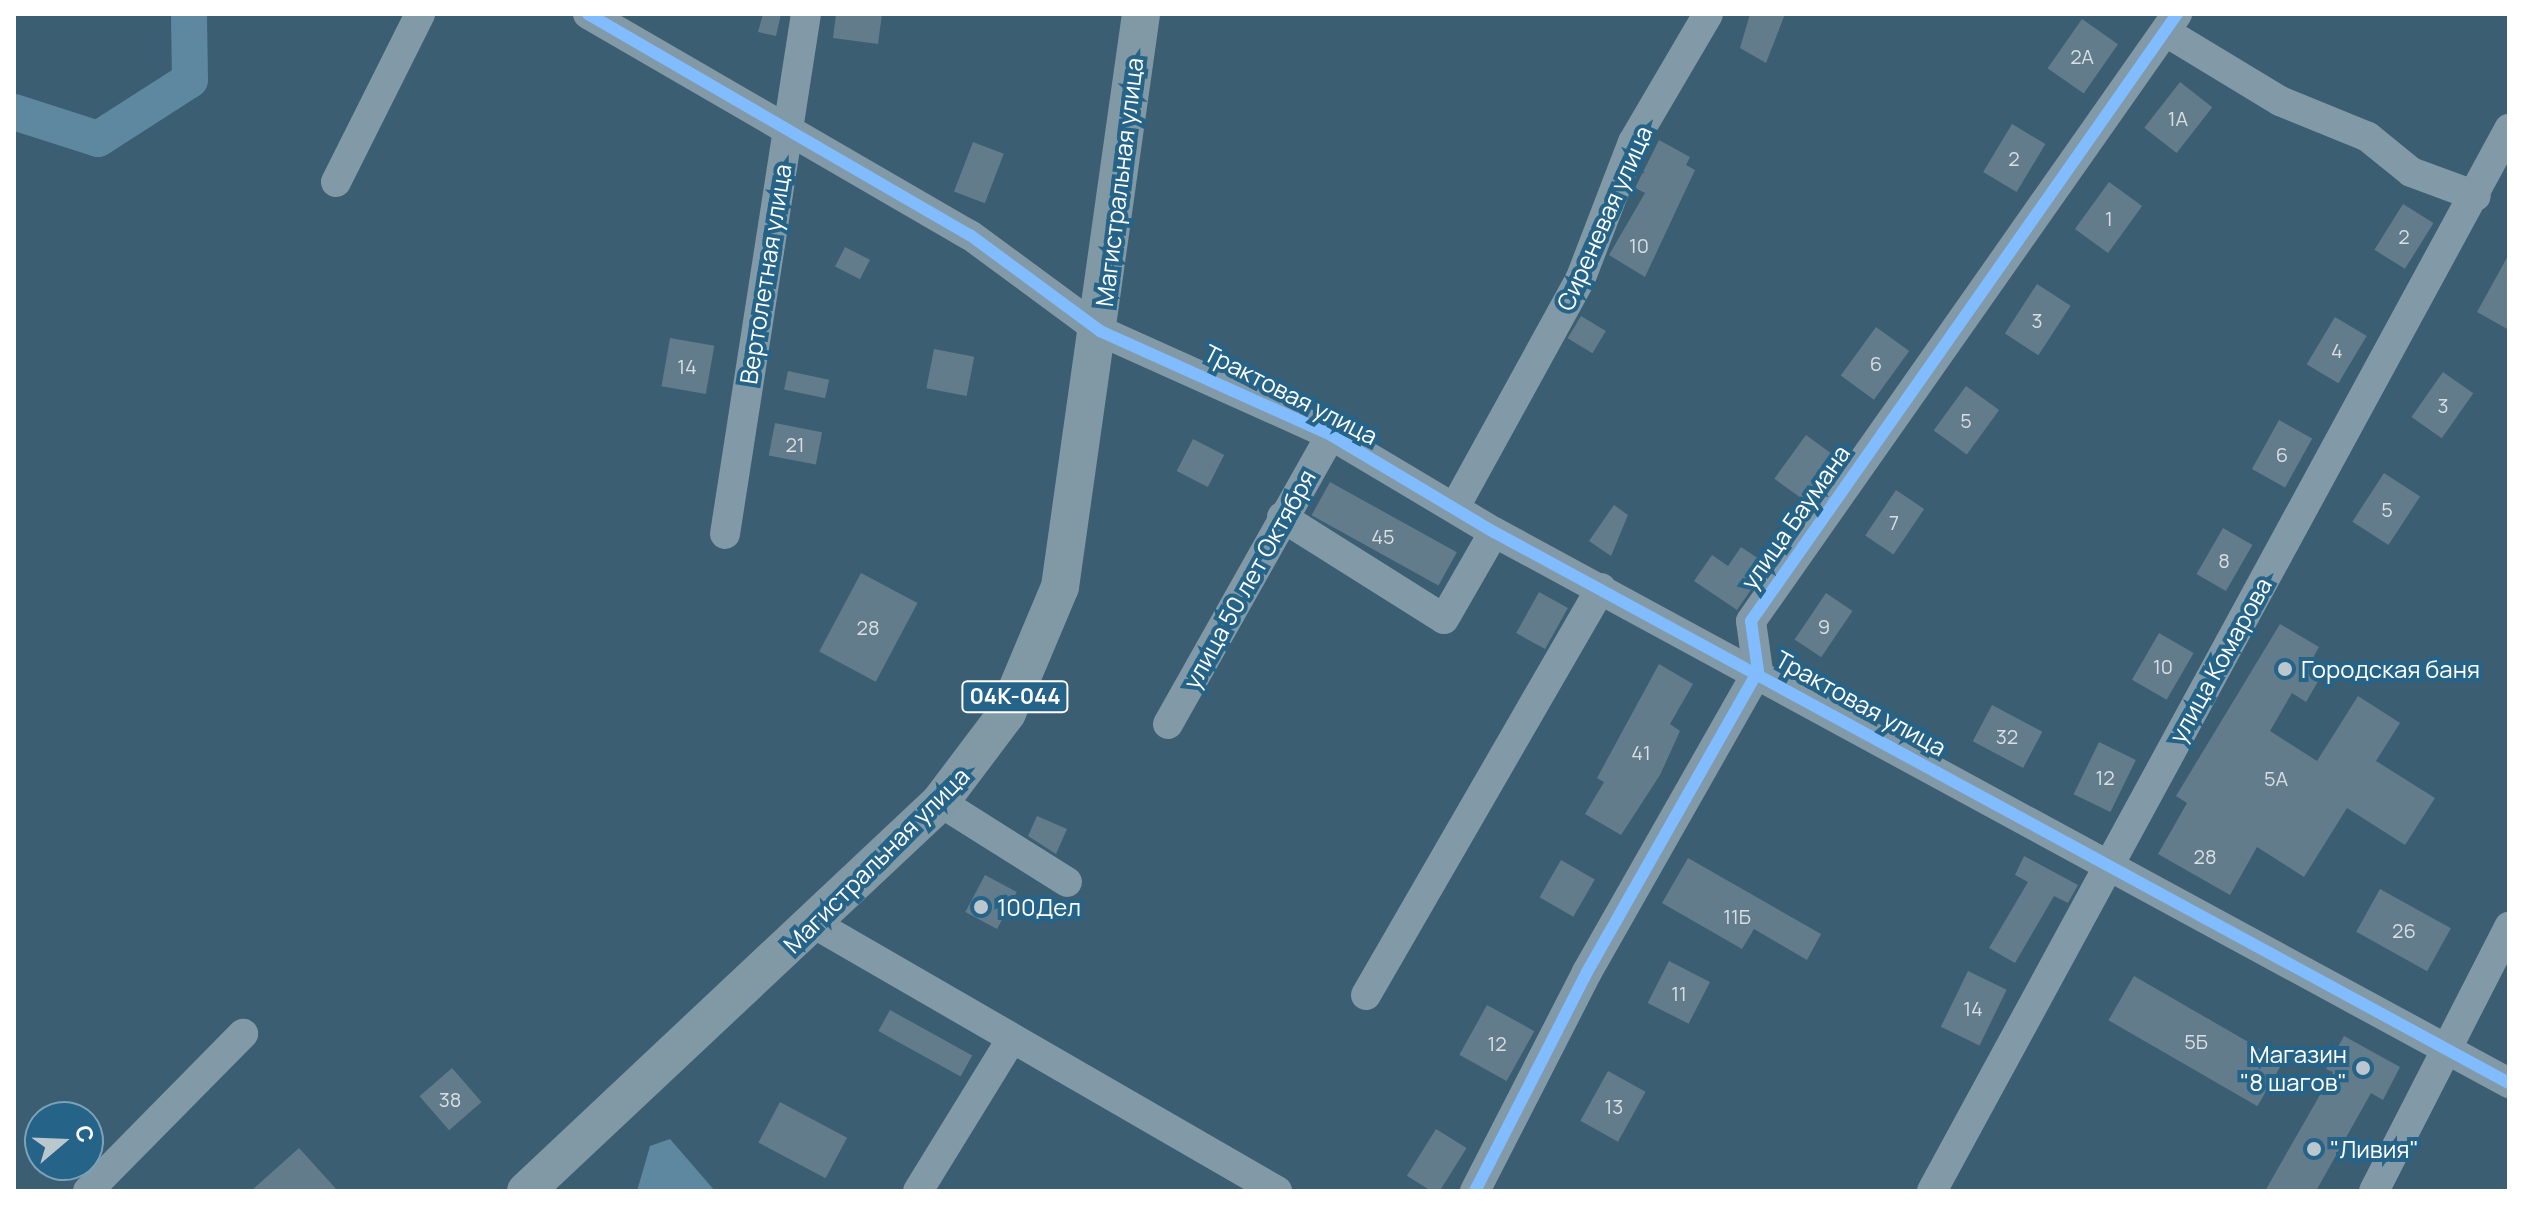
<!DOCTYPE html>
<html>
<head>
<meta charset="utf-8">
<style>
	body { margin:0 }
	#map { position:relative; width:2523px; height:1205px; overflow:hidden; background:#3b5e72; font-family:Manrope,sans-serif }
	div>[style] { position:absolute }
	.water>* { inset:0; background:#5e88a0 }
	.river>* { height:36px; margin:-18px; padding:0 18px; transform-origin:18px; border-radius:18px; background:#5e88a0 }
	.building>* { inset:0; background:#627c8b; transform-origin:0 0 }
	.minor>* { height:30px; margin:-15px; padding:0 15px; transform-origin:15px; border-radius:15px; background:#829aa7 }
	.major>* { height:38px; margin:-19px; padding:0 19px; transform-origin:19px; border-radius:19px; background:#8198a5 }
	.cycleway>* { height:12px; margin:-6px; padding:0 6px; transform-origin:6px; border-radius:6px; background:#80bcff }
	.dots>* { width:22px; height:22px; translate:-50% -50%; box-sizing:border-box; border:4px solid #256488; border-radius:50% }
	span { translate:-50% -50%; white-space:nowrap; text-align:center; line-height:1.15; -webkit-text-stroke:8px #256488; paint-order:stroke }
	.number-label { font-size:20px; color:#d8dee2 }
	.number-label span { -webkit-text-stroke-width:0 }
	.shield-label span { padding:2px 6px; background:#256488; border:2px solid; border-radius:6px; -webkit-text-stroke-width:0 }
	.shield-label { font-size:22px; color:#fff; font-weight:700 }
	.street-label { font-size:24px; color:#fff }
	.poi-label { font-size:24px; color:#fff }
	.left { translate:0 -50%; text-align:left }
	.right { translate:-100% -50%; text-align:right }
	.frame { position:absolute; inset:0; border:16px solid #fff; pointer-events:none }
	.north { position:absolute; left:24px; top:1101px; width:80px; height:80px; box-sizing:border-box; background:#256488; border:2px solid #7ca2b8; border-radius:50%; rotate:71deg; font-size:22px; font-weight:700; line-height:32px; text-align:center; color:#fff }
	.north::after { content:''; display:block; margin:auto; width:28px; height:36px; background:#bac7ce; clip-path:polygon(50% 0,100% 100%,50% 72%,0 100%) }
</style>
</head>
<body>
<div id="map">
	<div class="water">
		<i style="clip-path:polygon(670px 1139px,715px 1191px,637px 1191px,650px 1146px)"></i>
	</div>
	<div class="river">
		<i style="left:14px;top:112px;width:88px;rotate:17.8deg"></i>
		<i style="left:98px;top:139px;width:109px;rotate:-32.7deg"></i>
		<i style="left:190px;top:80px;width:66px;rotate:-90.9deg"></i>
	</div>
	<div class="building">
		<i style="clip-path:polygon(763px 14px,781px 14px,776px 36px,758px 32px)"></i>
		<i style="clip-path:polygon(836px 14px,882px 14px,878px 44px,833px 38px)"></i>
		<i style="clip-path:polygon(1750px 14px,1785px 14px,1766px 63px,1740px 48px)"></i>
		<i style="left:2082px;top:19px;width:44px;height:60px;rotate:35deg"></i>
		<i style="left:2180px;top:82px;width:41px;height:58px;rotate:38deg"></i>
		<i style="left:2012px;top:124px;width:39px;height:56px;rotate:31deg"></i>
		<i style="clip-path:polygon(1659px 140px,1690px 157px,1686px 165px,1695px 170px,1645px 277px,1609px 255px,1645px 193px,1635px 188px)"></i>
		<i style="left:973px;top:142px;width:33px;height:53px;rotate:21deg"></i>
		<i style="left:2109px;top:182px;width:41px;height:58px;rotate:36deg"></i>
		<i style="left:2403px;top:204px;width:36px;height:54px;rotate:32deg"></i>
		<i style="left:845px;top:247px;width:28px;height:22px;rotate:27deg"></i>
		<i style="clip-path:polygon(2509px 254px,2509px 330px,2477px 312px)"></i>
		<i style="left:2037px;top:284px;width:40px;height:59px;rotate:33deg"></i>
		<i style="left:1581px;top:316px;width:29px;height:26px;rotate:31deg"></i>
		<i style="left:2335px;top:317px;width:37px;height:55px;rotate:31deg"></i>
		<i style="left:1876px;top:327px;width:41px;height:60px;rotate:36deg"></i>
		<i style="left:670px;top:338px;width:45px;height:49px;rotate:10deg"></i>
		<i style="left:934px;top:349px;width:41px;height:40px;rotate:11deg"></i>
		<i style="left:788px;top:371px;width:42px;height:19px;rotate:12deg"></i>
		<i style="left:2443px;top:372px;width:37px;height:55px;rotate:35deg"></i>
		<i style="left:1966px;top:386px;width:41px;height:55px;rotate:36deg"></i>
		<i style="left:2279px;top:420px;width:38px;height:56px;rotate:29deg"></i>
		<i style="left:775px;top:423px;width:48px;height:33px;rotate:11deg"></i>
		<i style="left:1806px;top:435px;width:39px;height:54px;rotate:36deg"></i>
		<i style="left:1193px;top:439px;width:35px;height:36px;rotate:27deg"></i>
		<i style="left:2384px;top:473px;width:43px;height:58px;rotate:33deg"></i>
		<i style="left:1330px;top:482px;width:145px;height:38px;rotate:29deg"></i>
		<i style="left:1896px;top:490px;width:34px;height:55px;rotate:34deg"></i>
		<i style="clip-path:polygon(1614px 505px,1628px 515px,1611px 556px,1589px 541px)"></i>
		<i style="left:2223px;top:528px;width:34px;height:53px;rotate:30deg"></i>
		<i style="clip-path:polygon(1741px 547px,1768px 565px,1737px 610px,1694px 581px,1712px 555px,1728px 566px)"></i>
		<i style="left:861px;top:573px;width:64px;height:89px;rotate:28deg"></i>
		<i style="left:1539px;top:592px;width:33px;height:47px;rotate:29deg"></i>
		<i style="left:1826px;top:593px;width:32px;height:56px;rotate:34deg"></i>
		<i style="clip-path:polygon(2280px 624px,2319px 647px,2309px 665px,2323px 673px,2306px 702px,2292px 693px,2270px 731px,2317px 761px,2358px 696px,2400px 723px,2376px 761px,2435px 798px,2405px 845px,2347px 808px,2304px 877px,2257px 847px,2230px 895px,2158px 854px,2187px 803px,2176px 796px)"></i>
		<i style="left:2159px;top:633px;width:40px;height:54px;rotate:30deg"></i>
		<i style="clip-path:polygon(1659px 664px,1693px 684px,1670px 724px,1680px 731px,1660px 775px,1621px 835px,1585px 814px,1604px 782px,1597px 778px)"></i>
		<i style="left:1992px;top:705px;width:57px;height:41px;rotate:28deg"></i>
		<i style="left:2099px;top:742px;width:41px;height:58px;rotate:26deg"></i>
		<i style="clip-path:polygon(1037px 816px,1067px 829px,1056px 854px,1028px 836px)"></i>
		<i style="clip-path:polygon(2024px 856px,2078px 885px,2068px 903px,2054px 896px,2015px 963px,1989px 948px,2028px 882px,2015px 875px)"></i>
		<i style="clip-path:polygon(1688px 858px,1821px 934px,1807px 960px,1754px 929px,1742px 949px,1662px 903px)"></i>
		<i style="left:1561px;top:860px;width:39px;height:43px;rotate:30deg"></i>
		<i style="left:985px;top:875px;width:36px;height:42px;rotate:28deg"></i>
		<i style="left:2380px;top:889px;width:81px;height:49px;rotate:29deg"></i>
		<i style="left:1669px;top:961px;width:46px;height:47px;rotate:27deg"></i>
		<i style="left:1968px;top:971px;width:43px;height:62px;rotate:26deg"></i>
		<i style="left:2134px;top:976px;width:172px;height:51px;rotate:30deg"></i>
		<i style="left:1487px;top:1005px;width:54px;height:57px;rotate:29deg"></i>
		<i style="left:890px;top:1010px;width:94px;height:24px;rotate:29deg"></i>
		<i style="clip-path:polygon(2344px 1036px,2400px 1067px,2383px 1100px,2371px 1093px,2316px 1191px,2265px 1191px,2333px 1072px,2326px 1069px)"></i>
		<i style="left:452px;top:1068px;width:45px;height:43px;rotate:49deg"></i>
		<i style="left:1608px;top:1071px;width:43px;height:57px;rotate:29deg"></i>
		<i style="left:780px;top:1102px;width:76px;height:46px;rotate:28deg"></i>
		<i style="left:1436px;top:1129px;width:36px;height:55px;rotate:32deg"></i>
		<i style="clip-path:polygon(299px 1148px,338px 1191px,251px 1191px)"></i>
	</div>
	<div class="minor">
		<i style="left:588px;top:14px;width:441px;rotate:30.1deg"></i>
		<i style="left:970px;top:235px;width:162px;rotate:36.4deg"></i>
		<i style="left:1100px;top:331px;width:253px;rotate:24.2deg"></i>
		<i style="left:1331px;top:435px;width:190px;rotate:30.8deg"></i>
		<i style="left:1494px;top:532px;width:1155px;rotate:28.5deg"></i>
		<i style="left:2166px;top:32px;width:133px;rotate:31.2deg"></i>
		<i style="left:2280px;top:101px;width:95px;rotate:22.2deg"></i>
		<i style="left:2368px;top:137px;width:55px;rotate:39.1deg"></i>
		<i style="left:2411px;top:172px;width:69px;rotate:20.3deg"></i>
		<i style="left:336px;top:182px;width:188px;rotate:-63.4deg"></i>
		<i style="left:1455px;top:507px;width:259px;rotate:-61.2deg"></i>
		<i style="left:1580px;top:280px;width:148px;rotate:-69deg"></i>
		<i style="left:1633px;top:142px;width:148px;rotate:-59.6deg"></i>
		<i style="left:1282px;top:517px;width:191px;rotate:32.2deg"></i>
		<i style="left:1444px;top:619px;width:100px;rotate:-60.1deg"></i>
		<i style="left:725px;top:534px;width:526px;rotate:-81.15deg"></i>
		<i style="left:1168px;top:724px;width:332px;rotate:-60.6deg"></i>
		<i style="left:940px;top:802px;width:150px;rotate:32.2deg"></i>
		<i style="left:813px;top:923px;width:536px;rotate:30.01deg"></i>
		<i style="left:1366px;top:995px;width:470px;rotate:-60deg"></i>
		<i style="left:88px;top:1191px;width:221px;rotate:-45.4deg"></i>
		<i style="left:918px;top:1191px;width:177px;rotate:-58.4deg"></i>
		<i style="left:1475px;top:1191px;width:246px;rotate:-62.9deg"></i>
		<i style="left:1587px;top:972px;width:346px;rotate:-60.4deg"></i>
		<i style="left:1758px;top:671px;width:50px;rotate:-98deg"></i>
		<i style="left:1751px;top:621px;width:742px;rotate:-54.94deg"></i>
		<i style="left:1932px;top:1191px;width:1209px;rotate:-61.48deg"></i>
		<i style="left:2374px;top:1191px;width:297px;rotate:-62.9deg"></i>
	</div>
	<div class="major">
		<i style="left:526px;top:1191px;width:568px;rotate:-43.22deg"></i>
		<i style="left:940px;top:802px;width:111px;rotate:-53deg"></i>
		<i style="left:1007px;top:713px;width:137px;rotate:-67.2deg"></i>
		<i style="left:1060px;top:587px;width:579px;rotate:-81.95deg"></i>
	</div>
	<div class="cycleway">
		<i style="left:588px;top:14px;width:441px;rotate:30.1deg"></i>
		<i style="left:970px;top:235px;width:162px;rotate:36.4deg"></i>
		<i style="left:1100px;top:331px;width:253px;rotate:24.2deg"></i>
		<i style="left:1331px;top:435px;width:190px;rotate:30.8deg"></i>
		<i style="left:1494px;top:532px;width:1155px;rotate:28.5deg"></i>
		<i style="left:1475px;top:1191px;width:246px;rotate:-62.9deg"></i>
		<i style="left:1587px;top:972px;width:346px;rotate:-60.4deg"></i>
		<i style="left:1758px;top:671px;width:50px;rotate:-98deg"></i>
		<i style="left:1751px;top:621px;width:742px;rotate:-54.94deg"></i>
	</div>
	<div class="dots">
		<i style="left:2285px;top:669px;background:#bac7ce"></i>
		<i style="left:981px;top:907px;background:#bac7ce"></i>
		<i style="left:2363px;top:1068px;background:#bac7ce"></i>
		<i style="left:2314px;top:1149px;background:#bac7ce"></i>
	</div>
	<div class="number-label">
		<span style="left:2082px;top:56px">2А</span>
		<span style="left:2178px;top:118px">1А</span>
		<span style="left:2014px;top:158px">2</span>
		<span style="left:2109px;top:218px">1</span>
		<span style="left:2404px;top:236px">2</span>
		<span style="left:1639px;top:245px">10</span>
		<span style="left:2037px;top:320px">3</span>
		<span style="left:2337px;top:350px">4</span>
		<span style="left:1876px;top:363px">6</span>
		<span style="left:687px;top:366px">14</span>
		<span style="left:2443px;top:405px">3</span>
		<span style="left:1966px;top:420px">5</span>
		<span style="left:795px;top:444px">21</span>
		<span style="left:2282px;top:454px">6</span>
		<span style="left:2387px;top:509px">5</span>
		<span style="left:1894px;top:522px">7</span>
		<span style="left:1383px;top:536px">45</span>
		<span style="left:2224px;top:560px">8</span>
		<span style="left:1824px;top:626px">9</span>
		<span style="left:868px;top:627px">28</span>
		<span style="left:2163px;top:666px">10</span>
		<span style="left:2007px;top:736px">32</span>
		<span style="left:1641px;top:752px">41</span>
		<span style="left:2105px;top:777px">12</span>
		<span style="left:2276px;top:778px">5А</span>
		<span style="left:2205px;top:856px">28</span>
		<span style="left:1737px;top:916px">11Б</span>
		<span style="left:2404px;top:930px">26</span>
		<span style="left:1679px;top:993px">11</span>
		<span style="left:1973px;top:1008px">14</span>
		<span style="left:2196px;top:1041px">5Б</span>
		<span style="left:1497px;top:1043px">12</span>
		<span style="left:450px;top:1099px">38</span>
		<span style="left:1614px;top:1106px">13</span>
	</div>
	<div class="shield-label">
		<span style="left:1015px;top:697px">04К-044</span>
	</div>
	<div class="street-label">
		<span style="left:1119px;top:182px;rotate:-83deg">Магистральная улица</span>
		<span style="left:1604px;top:218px;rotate:-66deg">Сиреневая улица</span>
		<span style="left:765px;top:274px;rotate:-81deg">Вертолетная улица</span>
		<span style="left:1291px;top:394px;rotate:27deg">Трактовая улица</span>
		<span style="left:1795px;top:517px;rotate:-55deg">улица Баумана</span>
		<span style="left:1249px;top:579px;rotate:-61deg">улица 50 лет Октября</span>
		<span style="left:2220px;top:660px;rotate:-61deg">улица Комарова</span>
		<span style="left:1861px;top:703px;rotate:29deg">Трактовая улица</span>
		<span style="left:876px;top:860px;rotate:-45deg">Магистральная улица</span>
	</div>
	<div class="poi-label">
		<span class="left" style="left:2301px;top:669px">Городская баня</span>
		<span class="left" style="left:997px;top:907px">100Дел</span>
		<span class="right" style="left:2347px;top:1068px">Магазин<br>"8 шагов"</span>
		<span class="left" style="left:2330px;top:1149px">"Ливия"</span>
	</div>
	<div class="frame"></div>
	<div class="north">С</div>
</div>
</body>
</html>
